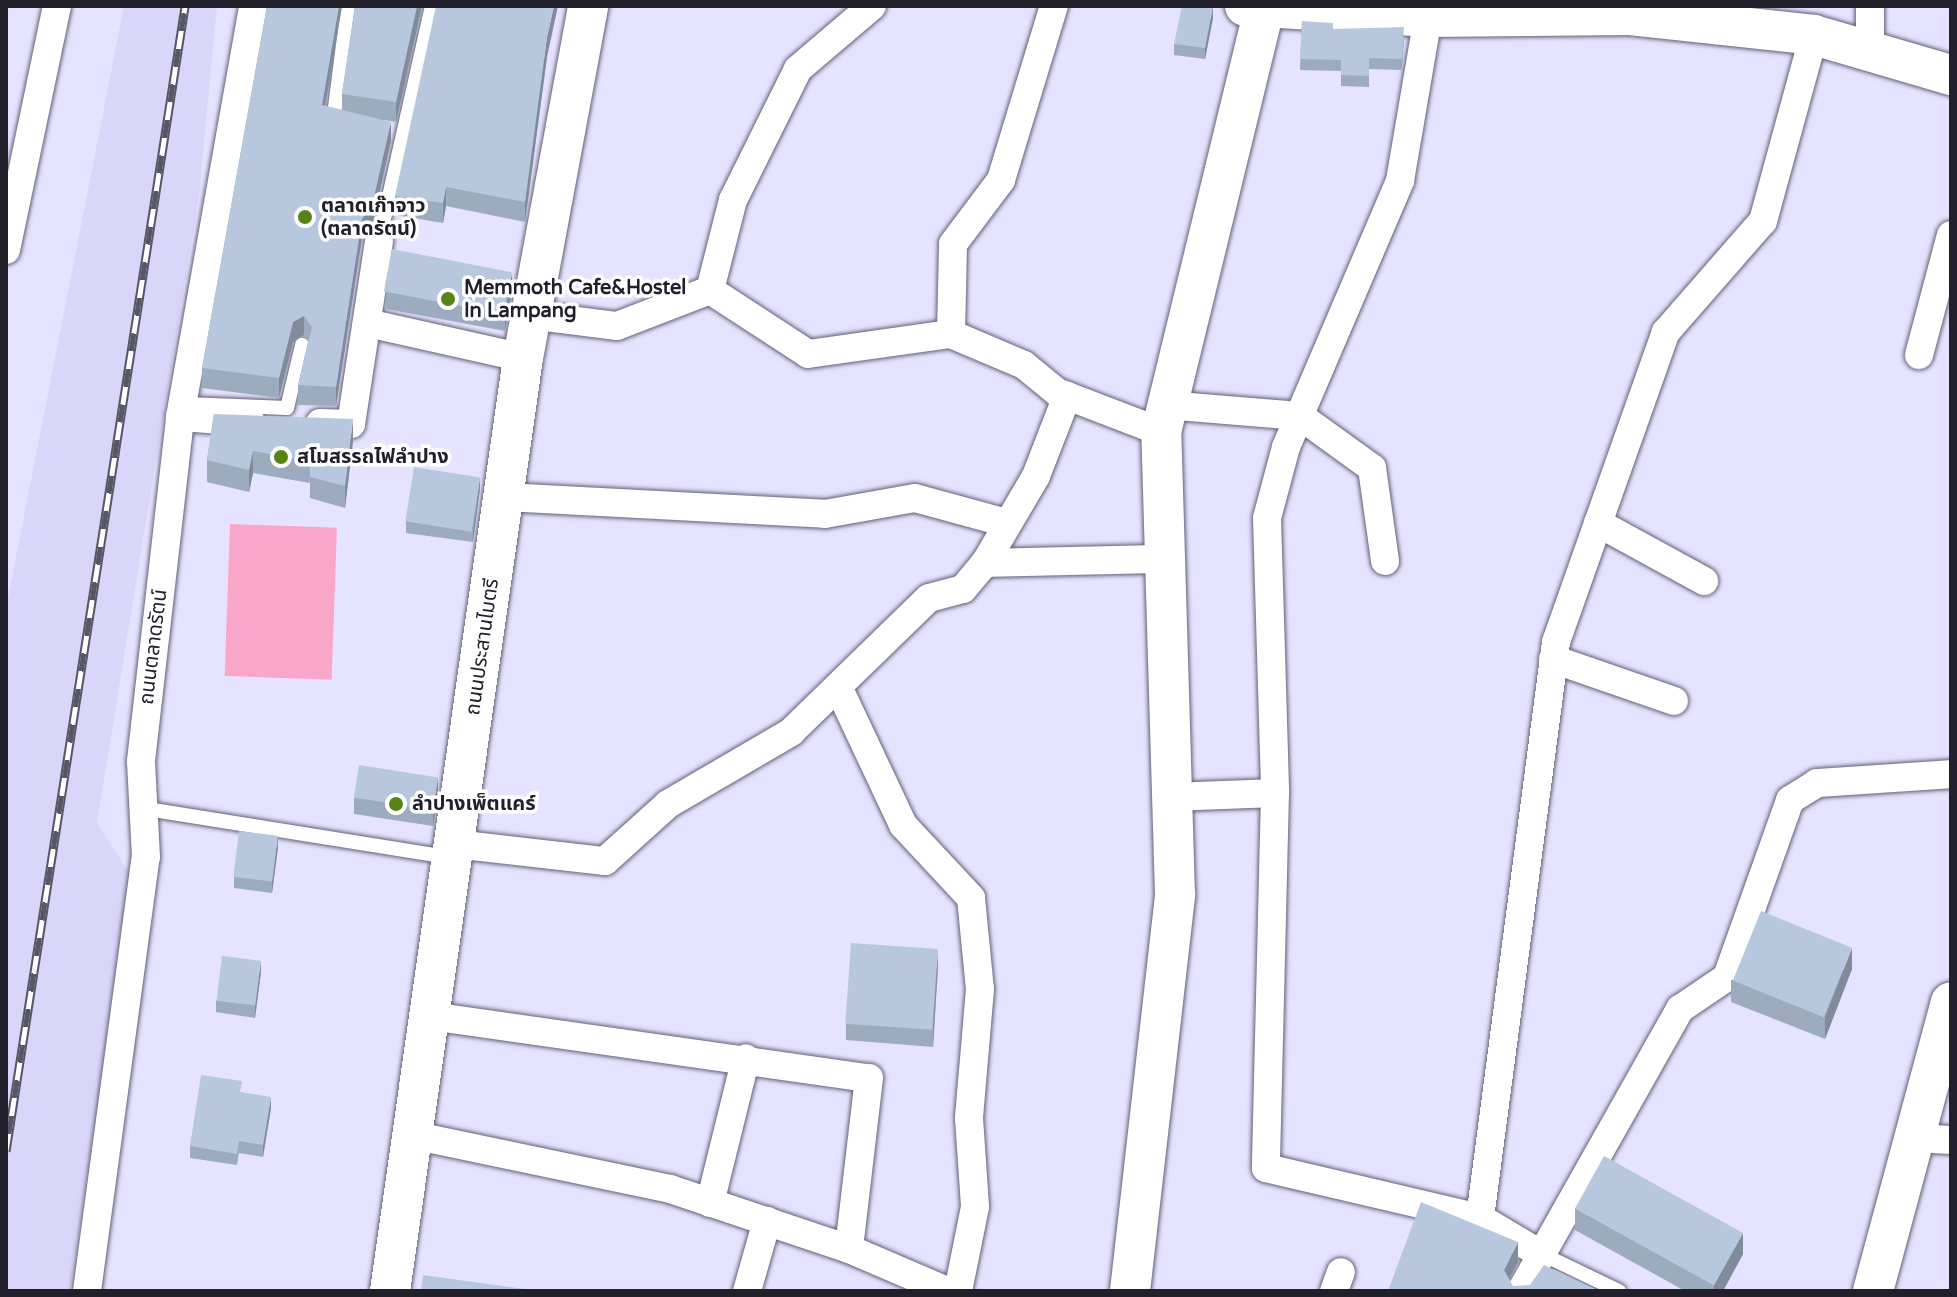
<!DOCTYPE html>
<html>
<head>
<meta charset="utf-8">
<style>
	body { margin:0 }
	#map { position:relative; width:1957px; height:1297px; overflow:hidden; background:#e5e3ff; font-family:"Varela Round","Noto Sans Thai",sans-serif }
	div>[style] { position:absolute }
	.built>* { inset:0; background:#d9d6f9 }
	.green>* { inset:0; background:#faa6c9; transform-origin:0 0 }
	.roads { filter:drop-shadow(0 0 2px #626077) drop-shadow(0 0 2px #626077) }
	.lane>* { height:14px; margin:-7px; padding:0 7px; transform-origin:7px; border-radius:7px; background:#fff }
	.street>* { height:28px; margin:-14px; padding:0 14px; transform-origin:14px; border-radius:14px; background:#fff }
	.secondary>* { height:40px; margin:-20px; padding:0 20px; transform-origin:20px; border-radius:20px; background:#fff }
	.rail>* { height:9px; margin-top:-4.5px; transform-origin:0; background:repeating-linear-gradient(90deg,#fff 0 18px,#575665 0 36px); box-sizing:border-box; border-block:2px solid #575665 }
	.wall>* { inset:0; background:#9dabbf }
	.shaded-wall>* { inset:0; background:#808b9b }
	.building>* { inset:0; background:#b7c7de; transform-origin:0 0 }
	.dots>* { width:22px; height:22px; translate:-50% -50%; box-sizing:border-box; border:4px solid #fff; border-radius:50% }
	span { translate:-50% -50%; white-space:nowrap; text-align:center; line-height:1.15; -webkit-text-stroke:7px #fff; paint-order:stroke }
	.poi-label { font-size:20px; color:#21202a; font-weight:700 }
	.left { translate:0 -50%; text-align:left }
	.street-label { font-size:20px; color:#21202a }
	.frame { position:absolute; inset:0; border:8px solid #21202a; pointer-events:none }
</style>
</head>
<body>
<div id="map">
	<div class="built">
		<i style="clip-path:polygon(124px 6px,217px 6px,199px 195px,97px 823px,132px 877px,70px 1291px,6px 1291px,6px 608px)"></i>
	</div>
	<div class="green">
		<i style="left:230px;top:524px;width:107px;height:152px;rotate:2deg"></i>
	</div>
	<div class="roads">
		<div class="lane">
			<i style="left:333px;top:123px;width:118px;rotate:-82.7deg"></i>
			<i style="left:379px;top:241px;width:241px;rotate:-77.3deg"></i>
			<i style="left:186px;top:404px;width:101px;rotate:2.3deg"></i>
			<i style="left:287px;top:408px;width:65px;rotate:-76.6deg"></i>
			<i style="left:141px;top:808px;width:311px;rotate:9.1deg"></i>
			<i style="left:1540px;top:1253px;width:88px;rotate:25.7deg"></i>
		</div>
		<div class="street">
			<i style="left:1870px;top:6px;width:41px;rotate:90deg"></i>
			<i style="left:1428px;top:17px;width:166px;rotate:99.7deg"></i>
			<i style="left:1400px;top:181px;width:289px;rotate:113.2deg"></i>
			<i style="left:1286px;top:447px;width:73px;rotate:105deg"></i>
			<i style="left:1267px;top:518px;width:275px;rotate:88.3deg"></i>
			<i style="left:1275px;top:793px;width:375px;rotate:91.4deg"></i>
			<i style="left:1266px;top:1168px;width:220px;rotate:13.2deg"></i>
			<i style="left:1480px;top:1218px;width:69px;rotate:30.7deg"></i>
			<i style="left:6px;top:250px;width:249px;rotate:-78.2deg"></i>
			<i style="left:710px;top:290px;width:117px;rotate:33.1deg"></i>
			<i style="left:808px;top:354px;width:144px;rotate:-8deg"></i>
			<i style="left:951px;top:334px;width:79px;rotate:23deg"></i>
			<i style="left:1024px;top:365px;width:43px;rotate:39.3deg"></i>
			<i style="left:1057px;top:392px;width:111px;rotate:21deg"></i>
			<i style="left:530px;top:315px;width:88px;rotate:7.2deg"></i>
			<i style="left:617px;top:326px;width:100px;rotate:-21.2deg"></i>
			<i style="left:710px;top:290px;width:93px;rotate:-75.7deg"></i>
			<i style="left:733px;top:200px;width:146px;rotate:-63.6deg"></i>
			<i style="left:798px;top:69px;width:97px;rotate:-40.4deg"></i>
			<i style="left:367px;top:323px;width:160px;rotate:12.6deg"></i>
			<i style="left:951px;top:334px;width:90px;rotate:-88.7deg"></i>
			<i style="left:953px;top:244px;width:80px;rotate:-53.1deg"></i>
			<i style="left:1001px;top:180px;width:182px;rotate:-73.1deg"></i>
			<i style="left:1919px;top:355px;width:124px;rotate:-75.1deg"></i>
			<i style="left:1165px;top:405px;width:135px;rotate:4.7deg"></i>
			<i style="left:1300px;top:416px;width:89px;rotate:35.8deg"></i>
			<i style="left:1372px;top:468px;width:94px;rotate:82deg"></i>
			<i style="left:180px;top:417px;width:71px;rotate:4deg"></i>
			<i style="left:320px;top:423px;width:31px;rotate:2deg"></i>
			<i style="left:351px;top:424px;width:185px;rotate:-81.3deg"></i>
			<i style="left:505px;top:497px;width:320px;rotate:3deg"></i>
			<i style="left:825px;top:514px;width:91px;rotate:-10.1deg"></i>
			<i style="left:915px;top:498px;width:95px;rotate:15.2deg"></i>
			<i style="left:1598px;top:523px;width:121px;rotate:28.7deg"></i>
			<i style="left:985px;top:563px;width:181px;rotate:-1.3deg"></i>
			<i style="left:1553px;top:659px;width:128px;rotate:19.1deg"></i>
			<i style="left:840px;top:691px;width:148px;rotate:64.8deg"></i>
			<i style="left:903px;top:825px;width:100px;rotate:47deg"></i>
			<i style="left:971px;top:898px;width:91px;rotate:84.4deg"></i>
			<i style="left:980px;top:989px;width:129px;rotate:94.9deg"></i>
			<i style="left:969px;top:1118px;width:89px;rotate:86.1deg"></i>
			<i style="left:975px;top:1207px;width:86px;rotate:101.4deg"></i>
			<i style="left:1172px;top:797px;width:103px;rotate:-2.2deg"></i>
			<i style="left:455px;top:844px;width:151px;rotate:6.5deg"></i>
			<i style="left:605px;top:861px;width:85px;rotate:-42.1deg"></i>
			<i style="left:668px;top:804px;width:143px;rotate:-30.3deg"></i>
			<i style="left:791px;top:732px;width:192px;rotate:-44.2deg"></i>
			<i style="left:929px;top:598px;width:35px;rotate:-15deg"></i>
			<i style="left:963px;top:589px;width:34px;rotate:-50deg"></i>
			<i style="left:985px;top:563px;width:101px;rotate:-59.6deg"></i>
			<i style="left:1036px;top:476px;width:86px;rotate:-68.8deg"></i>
			<i style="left:431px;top:1016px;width:442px;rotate:8.1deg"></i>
			<i style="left:869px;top:1078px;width:172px;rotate:96.7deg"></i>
			<i style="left:412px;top:1135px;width:264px;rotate:11.8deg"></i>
			<i style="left:670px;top:1189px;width:189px;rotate:18.5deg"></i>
			<i style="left:849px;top:1249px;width:107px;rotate:23.2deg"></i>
			<i style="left:1914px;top:1138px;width:37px;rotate:3deg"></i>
			<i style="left:710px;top:1203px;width:149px;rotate:-76.1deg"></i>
			<i style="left:1480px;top:1218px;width:581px;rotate:-82.48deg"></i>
			<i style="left:1556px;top:642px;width:329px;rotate:-70.5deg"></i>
			<i style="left:1666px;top:332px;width:147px;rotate:-48.9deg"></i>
			<i style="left:1763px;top:221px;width:193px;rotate:-74.7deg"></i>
			<i style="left:87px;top:1291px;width:438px;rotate:-82.3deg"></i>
			<i style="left:146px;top:857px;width:96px;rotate:-93deg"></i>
			<i style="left:141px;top:761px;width:346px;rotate:-83.5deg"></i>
			<i style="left:180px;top:417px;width:417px;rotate:-79.9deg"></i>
			<i style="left:747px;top:1291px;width:73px;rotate:-74.1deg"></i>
			<i style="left:1334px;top:1291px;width:20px;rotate:-70deg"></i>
			<i style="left:1521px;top:1291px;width:324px;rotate:-60.6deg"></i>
			<i style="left:1680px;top:1009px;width:57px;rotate:-34.2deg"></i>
			<i style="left:1727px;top:977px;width:188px;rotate:-70.4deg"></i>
			<i style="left:1790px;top:800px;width:32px;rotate:-32deg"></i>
			<i style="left:1817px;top:783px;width:134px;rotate:-3.8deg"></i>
		</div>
		<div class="secondary">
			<i style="left:1245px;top:6px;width:183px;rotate:3.4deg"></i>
			<i style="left:1428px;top:17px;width:202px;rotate:-0.6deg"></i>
			<i style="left:1630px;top:15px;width:185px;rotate:6.2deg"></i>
			<i style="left:1814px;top:35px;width:143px;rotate:16.3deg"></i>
			<i style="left:390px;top:1291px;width:942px;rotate:-81.89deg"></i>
			<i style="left:523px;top:358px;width:358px;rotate:-79.5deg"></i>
			<i style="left:1130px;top:1291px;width:399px;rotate:-83.5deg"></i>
			<i style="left:1175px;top:895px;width:463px;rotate:-91.7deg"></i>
			<i style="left:1161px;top:432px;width:439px;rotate:-76.3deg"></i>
			<i style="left:1873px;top:1291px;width:299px;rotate:-74.9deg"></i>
		</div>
	</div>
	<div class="rail">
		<i style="left:6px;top:1151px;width:1159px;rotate:-81.11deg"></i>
	</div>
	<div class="wall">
		<i style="clip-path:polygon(267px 6px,342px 6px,325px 106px,342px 110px,342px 94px,355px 6px,422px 6px,396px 122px,384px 120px,391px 141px,372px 226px,362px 238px,336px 406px,298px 405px,298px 385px,308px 342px,304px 335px,293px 342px,279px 398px,202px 388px,202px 368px)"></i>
		<i style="clip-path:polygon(1213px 18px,1205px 59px,1174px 55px,1174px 44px)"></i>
		<i style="clip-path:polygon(1302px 21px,1333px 29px,1404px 39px,1402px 70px,1369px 69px,1369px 87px,1341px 86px,1341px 71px,1300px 70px)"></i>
		<i style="clip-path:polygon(547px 57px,525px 222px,446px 206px,443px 223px,395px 215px,395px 196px)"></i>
		<i style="clip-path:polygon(512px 290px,505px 331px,386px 309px,386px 292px)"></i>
		<i style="clip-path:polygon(214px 414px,353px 441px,345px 508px,310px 498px,310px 483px,253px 473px,249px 492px,207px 482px,207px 460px)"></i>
		<i style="clip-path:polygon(480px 488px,473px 542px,406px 533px,406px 521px)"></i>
		<i style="clip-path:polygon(438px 794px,433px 826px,354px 814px,354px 798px)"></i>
		<i style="clip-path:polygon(278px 847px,272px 893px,234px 888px,234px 877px)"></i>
		<i style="clip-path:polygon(938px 966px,933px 1047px,846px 1040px,846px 1024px)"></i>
		<i style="clip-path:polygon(1852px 969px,1825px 1039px,1731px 1002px,1731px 980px)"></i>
		<i style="clip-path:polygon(261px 972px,255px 1018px,216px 1012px,216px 1001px)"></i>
		<i style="clip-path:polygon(242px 1092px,271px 1108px,263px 1157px,239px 1153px,237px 1165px,190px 1158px,190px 1146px)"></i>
		<i style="clip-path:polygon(1575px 1208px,1743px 1254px,1723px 1291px,1685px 1291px,1575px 1230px)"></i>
	</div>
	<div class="shaded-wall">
		<i style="clip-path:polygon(339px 6px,342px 6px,322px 125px,322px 105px)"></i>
		<i style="clip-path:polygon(417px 6px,422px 6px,396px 122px,396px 102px)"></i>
		<i style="clip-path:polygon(554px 6px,558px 6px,547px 57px,525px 222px,525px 202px,547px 37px)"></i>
		<i style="clip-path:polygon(1213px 6px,1213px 18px,1205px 59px,1205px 48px)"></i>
		<i style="clip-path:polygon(391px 122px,391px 141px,372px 226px,362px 238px,336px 406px,336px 387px,362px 219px)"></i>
		<i style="clip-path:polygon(446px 187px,446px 206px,443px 223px,443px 203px)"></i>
		<i style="clip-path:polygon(512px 273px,512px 290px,505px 331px,505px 314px)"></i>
		<i style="clip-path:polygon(304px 316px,304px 335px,293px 342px,279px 398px,279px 378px,293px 322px)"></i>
		<i style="clip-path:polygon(353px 419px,353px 441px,345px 508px,345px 486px)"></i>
		<i style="clip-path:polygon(253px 451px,253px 473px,249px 492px,249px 470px)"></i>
		<i style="clip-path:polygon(480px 477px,480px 488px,473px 542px,473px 531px)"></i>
		<i style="clip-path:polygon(438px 777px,438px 794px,433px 826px,433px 809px)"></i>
		<i style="clip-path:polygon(278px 836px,278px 847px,272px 893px,272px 881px)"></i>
		<i style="clip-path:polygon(1852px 948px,1852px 969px,1825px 1039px,1825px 1017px)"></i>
		<i style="clip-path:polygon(938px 949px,938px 966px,933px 1047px,933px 1030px)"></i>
		<i style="clip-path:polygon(261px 961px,261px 972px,255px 1018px,255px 1006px)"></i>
		<i style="clip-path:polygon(271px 1097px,271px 1108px,263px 1157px,263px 1145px)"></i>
		<i style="clip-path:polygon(1743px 1233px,1743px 1254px,1723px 1291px,1714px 1291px,1714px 1285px)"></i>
		<i style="clip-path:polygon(1518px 1242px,1518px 1262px,1504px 1290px,1504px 1270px)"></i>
	</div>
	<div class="building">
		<i style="clip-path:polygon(267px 6px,339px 6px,322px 105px,391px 122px,372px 206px,362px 219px,336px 387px,298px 385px,312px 327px,304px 316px,293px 322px,279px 378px,202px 368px)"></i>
		<i style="clip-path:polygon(355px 6px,417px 6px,396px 102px,342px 94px)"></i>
		<i style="clip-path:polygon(436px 6px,554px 6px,547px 37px,525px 202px,446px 187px,443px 203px,395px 196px)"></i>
		<i style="clip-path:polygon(1182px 6px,1213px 6px,1205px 48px,1174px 44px)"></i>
		<i style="clip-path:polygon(1302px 21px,1333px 23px,1333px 29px,1404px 27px,1402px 59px,1369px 58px,1369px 76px,1341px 75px,1341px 60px,1300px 59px)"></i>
		<i style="left:392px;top:249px;width:122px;height:43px;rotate:11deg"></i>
		<i style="clip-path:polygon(214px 414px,353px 419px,345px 486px,310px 477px,310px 461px,253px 451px,249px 470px,207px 460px)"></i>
		<i style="left:414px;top:467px;width:67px;height:55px;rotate:9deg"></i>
		<i style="left:359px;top:765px;width:80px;height:33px;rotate:9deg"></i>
		<i style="left:239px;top:831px;width:39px;height:46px;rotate:7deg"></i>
		<i style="left:1761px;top:911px;width:98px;height:75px;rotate:22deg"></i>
		<i style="left:851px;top:943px;width:87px;height:81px;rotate:4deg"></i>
		<i style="left:222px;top:956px;width:39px;height:45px;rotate:7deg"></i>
		<i style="clip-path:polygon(201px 1075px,242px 1081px,240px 1092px,271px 1097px,263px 1145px,239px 1141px,237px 1154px,190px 1146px)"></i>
		<i style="left:1604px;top:1156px;width:159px;height:60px;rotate:29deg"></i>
		<i style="clip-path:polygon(1421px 1202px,1518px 1242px,1504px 1270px,1513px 1286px,1530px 1285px,1544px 1265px,1599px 1291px,1388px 1291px)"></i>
		<i style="clip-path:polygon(423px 1275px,538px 1291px,421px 1291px)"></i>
	</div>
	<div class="dots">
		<i style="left:305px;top:217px;background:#558415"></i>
		<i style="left:448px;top:299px;background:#558415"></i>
		<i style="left:281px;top:457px;background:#558415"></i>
		<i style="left:396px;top:804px;background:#558415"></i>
	</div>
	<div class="poi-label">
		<span class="left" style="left:321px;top:218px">ตลาดเก๊าจาว<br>(ตลาดรัตน์)</span>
		<span class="left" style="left:464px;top:300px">Memmoth Cafe&amp;Hostel<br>In Lampang</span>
		<span class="left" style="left:297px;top:457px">สโมสรรถไฟลำปาง</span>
		<span class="left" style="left:412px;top:804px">ลำปางเพ็ตแคร์</span>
	</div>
	<div class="street-label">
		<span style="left:154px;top:647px;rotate:-83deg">ถนนตลาดรัตน์</span>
		<span style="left:483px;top:647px;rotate:-82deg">ถนนประสานไมตรี</span>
	</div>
	<div class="frame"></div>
</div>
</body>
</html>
